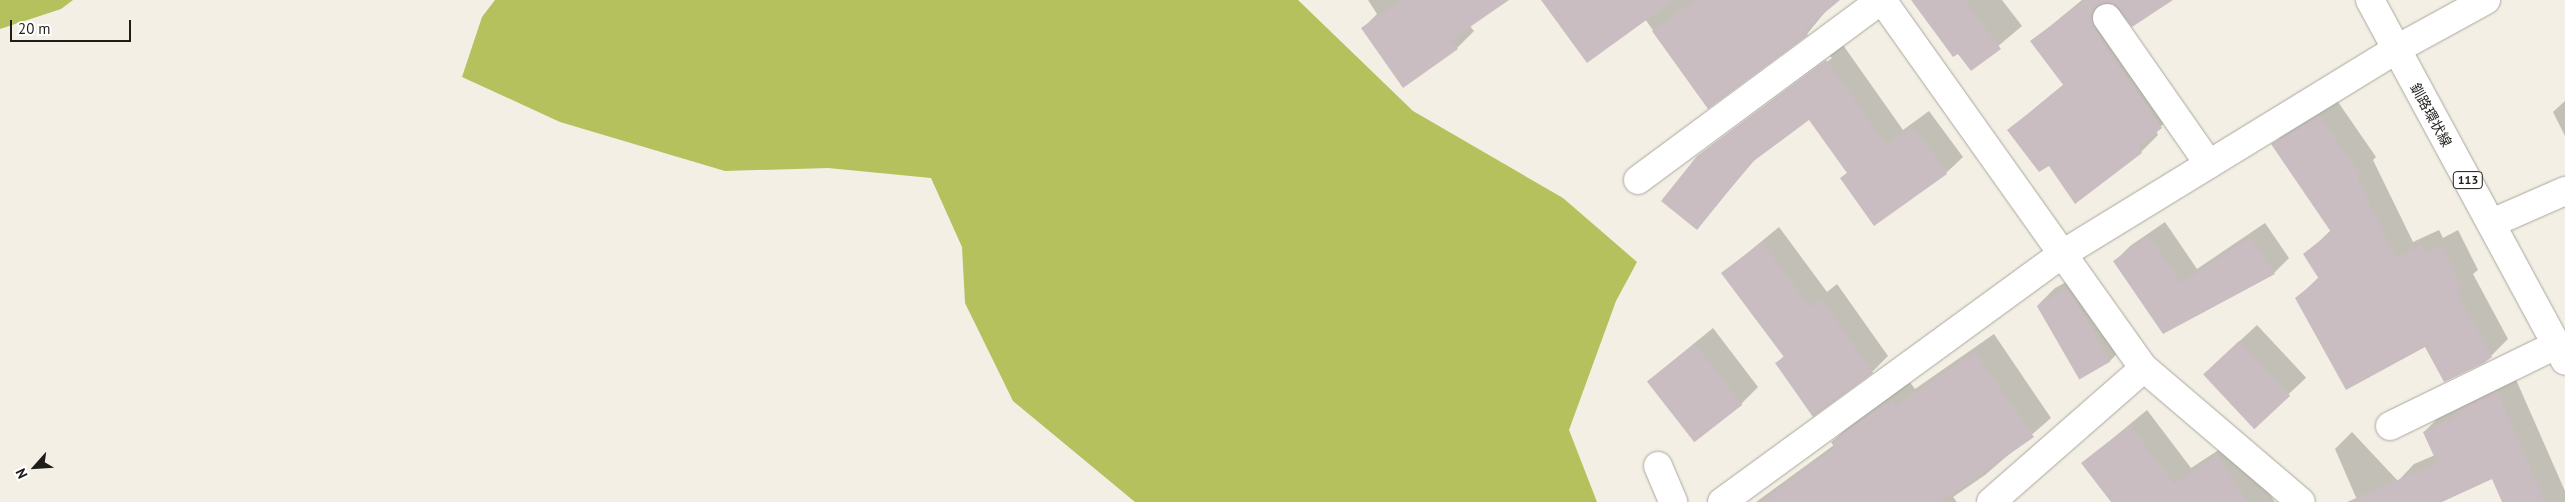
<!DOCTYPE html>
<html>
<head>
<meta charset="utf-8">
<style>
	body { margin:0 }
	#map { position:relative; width:2565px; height:502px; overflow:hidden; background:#f3efe5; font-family:"PT Sans","Noto Sans JP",sans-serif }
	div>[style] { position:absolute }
	.forest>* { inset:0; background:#b4c15c }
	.shadow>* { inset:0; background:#0003; transform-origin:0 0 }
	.building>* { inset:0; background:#c9bdc2; transform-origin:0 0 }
	.roads { filter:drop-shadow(0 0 1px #aaa79d) drop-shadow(0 0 1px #aaa79d) }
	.minor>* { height:28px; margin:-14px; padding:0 14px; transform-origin:14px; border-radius:14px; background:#fff }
	.major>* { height:28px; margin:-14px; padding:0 14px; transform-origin:14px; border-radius:14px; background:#fff }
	span { translate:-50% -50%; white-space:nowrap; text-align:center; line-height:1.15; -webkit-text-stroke:4px #fff; paint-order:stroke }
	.shield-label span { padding:1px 4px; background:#fff; border:1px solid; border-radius:4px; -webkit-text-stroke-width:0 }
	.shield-label { font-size:12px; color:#1f1d1a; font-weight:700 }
	.street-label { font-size:14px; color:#1f1d1a }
	.north { position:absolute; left:10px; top:442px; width:50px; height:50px; -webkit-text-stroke:4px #fff; paint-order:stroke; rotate:244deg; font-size:14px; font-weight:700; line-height:20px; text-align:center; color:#1f1d1a }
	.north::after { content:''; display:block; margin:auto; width:18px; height:22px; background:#1f1d1a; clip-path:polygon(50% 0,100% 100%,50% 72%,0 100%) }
	.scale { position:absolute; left:10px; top:20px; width:121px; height:22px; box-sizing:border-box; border:2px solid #1f1d1a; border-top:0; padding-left:6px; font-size:15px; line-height:18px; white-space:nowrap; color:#1f1d1a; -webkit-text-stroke:4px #fff; paint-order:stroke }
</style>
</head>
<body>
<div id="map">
	<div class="forest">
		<i style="clip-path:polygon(0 0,73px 0,61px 9px,0 29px)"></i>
		<i style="clip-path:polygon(495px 0,1298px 0,1413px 111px,1563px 198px,1637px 262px,1616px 301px,1569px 430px,1597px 502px,1135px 502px,1013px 401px,965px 303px,962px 247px,931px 178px,828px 168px,725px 171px,560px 122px,462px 77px,482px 17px)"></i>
	</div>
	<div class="shadow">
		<i style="clip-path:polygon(1368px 0,1507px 0,1470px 26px,1474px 31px,1457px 48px,1362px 29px,1377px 14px)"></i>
		<i style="clip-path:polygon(1562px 0,1835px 0,1807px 34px,1708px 107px,1645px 19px)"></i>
		<i style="clip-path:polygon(1912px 0,2002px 0,2022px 26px,1971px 69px)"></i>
		<i style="clip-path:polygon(2082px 0,2171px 0,2108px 3px,2121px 28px,2178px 110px,2156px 131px,2158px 135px,2141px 152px,2075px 202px,2049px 164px,2008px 130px,2064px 84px,2032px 41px)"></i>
		<i style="clip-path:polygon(1843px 45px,1903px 130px,1929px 111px,1963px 157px,1946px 173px,1874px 225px,1841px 179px,1848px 172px,1809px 118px,1758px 156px,1697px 228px,1702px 154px,1832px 58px,1830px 56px,1710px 145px)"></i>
		<i style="clip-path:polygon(2336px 99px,2376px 157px,2373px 160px,2413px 242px,2439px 230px,2443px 238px,2458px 230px,2478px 270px,2473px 274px,2508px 339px,2491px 356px,2426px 345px,2297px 298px,2319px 277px,2305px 255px,2331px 230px,2273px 145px,2289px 128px)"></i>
		<i style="clip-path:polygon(2565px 101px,2565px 136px,2553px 112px)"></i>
		<i style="clip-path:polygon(2165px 222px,2197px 269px,2265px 223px,2289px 258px,2274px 273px,2163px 332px,2115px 261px,2130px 246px)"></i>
		<i style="clip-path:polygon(1779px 227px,1827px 292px,1837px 284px,1888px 356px,1872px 372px,1777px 363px,1784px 356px,1723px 273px)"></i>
		<i style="clip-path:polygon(2085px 272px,2126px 344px,2110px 361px,2038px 305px,2055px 288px)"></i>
		<i style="left:2257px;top:325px;width:72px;height:72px;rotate:47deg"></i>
		<i style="clip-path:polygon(1713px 328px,1758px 387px,1741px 404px,1648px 381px)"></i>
		<i style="clip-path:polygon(1994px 334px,2051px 418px,1985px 475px,1953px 497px,1957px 502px,1756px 502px,1834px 445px,1832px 442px,1851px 424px,1909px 381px,1915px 389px)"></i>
		<i style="clip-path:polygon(2514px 375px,2565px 491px,2565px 502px,2504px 502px,2493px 478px,2439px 502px,2358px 502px,2335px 449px,2352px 432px,2398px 481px,2414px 464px,2435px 455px,2424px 432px,2441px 415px)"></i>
		<i style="clip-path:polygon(2147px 410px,2191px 468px,2234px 440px,2275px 502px,2113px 502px,2083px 463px)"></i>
	</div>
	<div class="building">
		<i style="clip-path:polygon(1401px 0,1509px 0,1451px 40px,1458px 49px,1403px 88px,1361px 28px)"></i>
		<i style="clip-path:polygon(1541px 0,1674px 0,1587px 63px)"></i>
		<i style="clip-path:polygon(1695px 0,1840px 0,1804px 30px,1808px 35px,1708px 109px,1652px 31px)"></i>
		<i style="clip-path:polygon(1911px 0,1965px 0,2001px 49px,1971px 71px,1958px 54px,1953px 57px)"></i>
		<i style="clip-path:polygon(2086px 0,2173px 0,2132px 27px,2113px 4px,2098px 5px,2093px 11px,2092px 20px,2104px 45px,2162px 128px,2138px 147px,2142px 153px,2075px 204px,2049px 166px,2039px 172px,2007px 130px,2064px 86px,2030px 41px)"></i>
		<i style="clip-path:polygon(1826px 60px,1886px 145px,1913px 126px,1947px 174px,1874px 226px,1840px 178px,1847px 173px,1809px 120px,1751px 163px,1697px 230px,1661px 201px,1697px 156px)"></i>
		<i style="clip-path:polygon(2319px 115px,2360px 174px,2357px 177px,2396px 258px,2422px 245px,2426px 253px,2442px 246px,2462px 287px,2456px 290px,2492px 357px,2484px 363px,2444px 382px,2425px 347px,2346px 390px,2295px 298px,2319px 279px,2303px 254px,2331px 232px,2271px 144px)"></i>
		<i style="clip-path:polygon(2149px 236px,2181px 283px,2250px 237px,2275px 274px,2163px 334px,2113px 261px)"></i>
		<i style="clip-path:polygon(1762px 242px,1810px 307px,1821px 299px,1873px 373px,1813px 417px,1775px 363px,1784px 357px,1721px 273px)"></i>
		<i style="left:2068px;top:288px;width:85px;height:36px;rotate:60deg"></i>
		<i style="left:2239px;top:341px;width:75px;height:49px;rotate:47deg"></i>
		<i style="left:1695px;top:344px;width:77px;height:61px;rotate:52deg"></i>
		<i style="clip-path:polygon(1975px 352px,2034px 437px,1941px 502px,1761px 502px,1835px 448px,1831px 442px,1891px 399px,1896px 406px)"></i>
		<i style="clip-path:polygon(2497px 391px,2545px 502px,2502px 502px,2492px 479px,2442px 502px,2347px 502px,2437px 463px,2423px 432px,2461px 414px,2459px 410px)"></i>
		<i style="clip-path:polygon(2130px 425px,2174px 484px,2217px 455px,2248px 502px,2111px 502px,2081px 463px)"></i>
	</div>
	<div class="roads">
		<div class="minor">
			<i style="left:1882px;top:0;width:452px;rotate:54.6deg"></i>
			<i style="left:2144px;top:368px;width:206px;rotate:40.5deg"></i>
			<i style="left:2107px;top:18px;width:178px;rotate:55.1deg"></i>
			<i style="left:1638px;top:180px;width:302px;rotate:-36.5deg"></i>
			<i style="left:2492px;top:223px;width:80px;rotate:-23.7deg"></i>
			<i style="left:2390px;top:426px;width:185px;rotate:-26deg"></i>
			<i style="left:1658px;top:466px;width:39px;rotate:67deg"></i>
			<i style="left:1722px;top:502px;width:423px;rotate:-36.1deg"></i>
			<i style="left:2064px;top:253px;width:388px;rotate:-31.5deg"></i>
			<i style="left:2395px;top:50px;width:104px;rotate:-28.8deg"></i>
			<i style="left:1991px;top:502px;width:203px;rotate:-41.2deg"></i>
		</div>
		<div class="major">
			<i style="left:2370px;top:0;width:410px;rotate:61.6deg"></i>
		</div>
	</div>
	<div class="shield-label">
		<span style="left:2468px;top:180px">113</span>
	</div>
	<div class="street-label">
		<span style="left:2431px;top:115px;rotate:61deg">釧路環状線</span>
	</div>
	<div class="north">N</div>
	<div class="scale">20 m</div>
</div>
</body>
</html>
